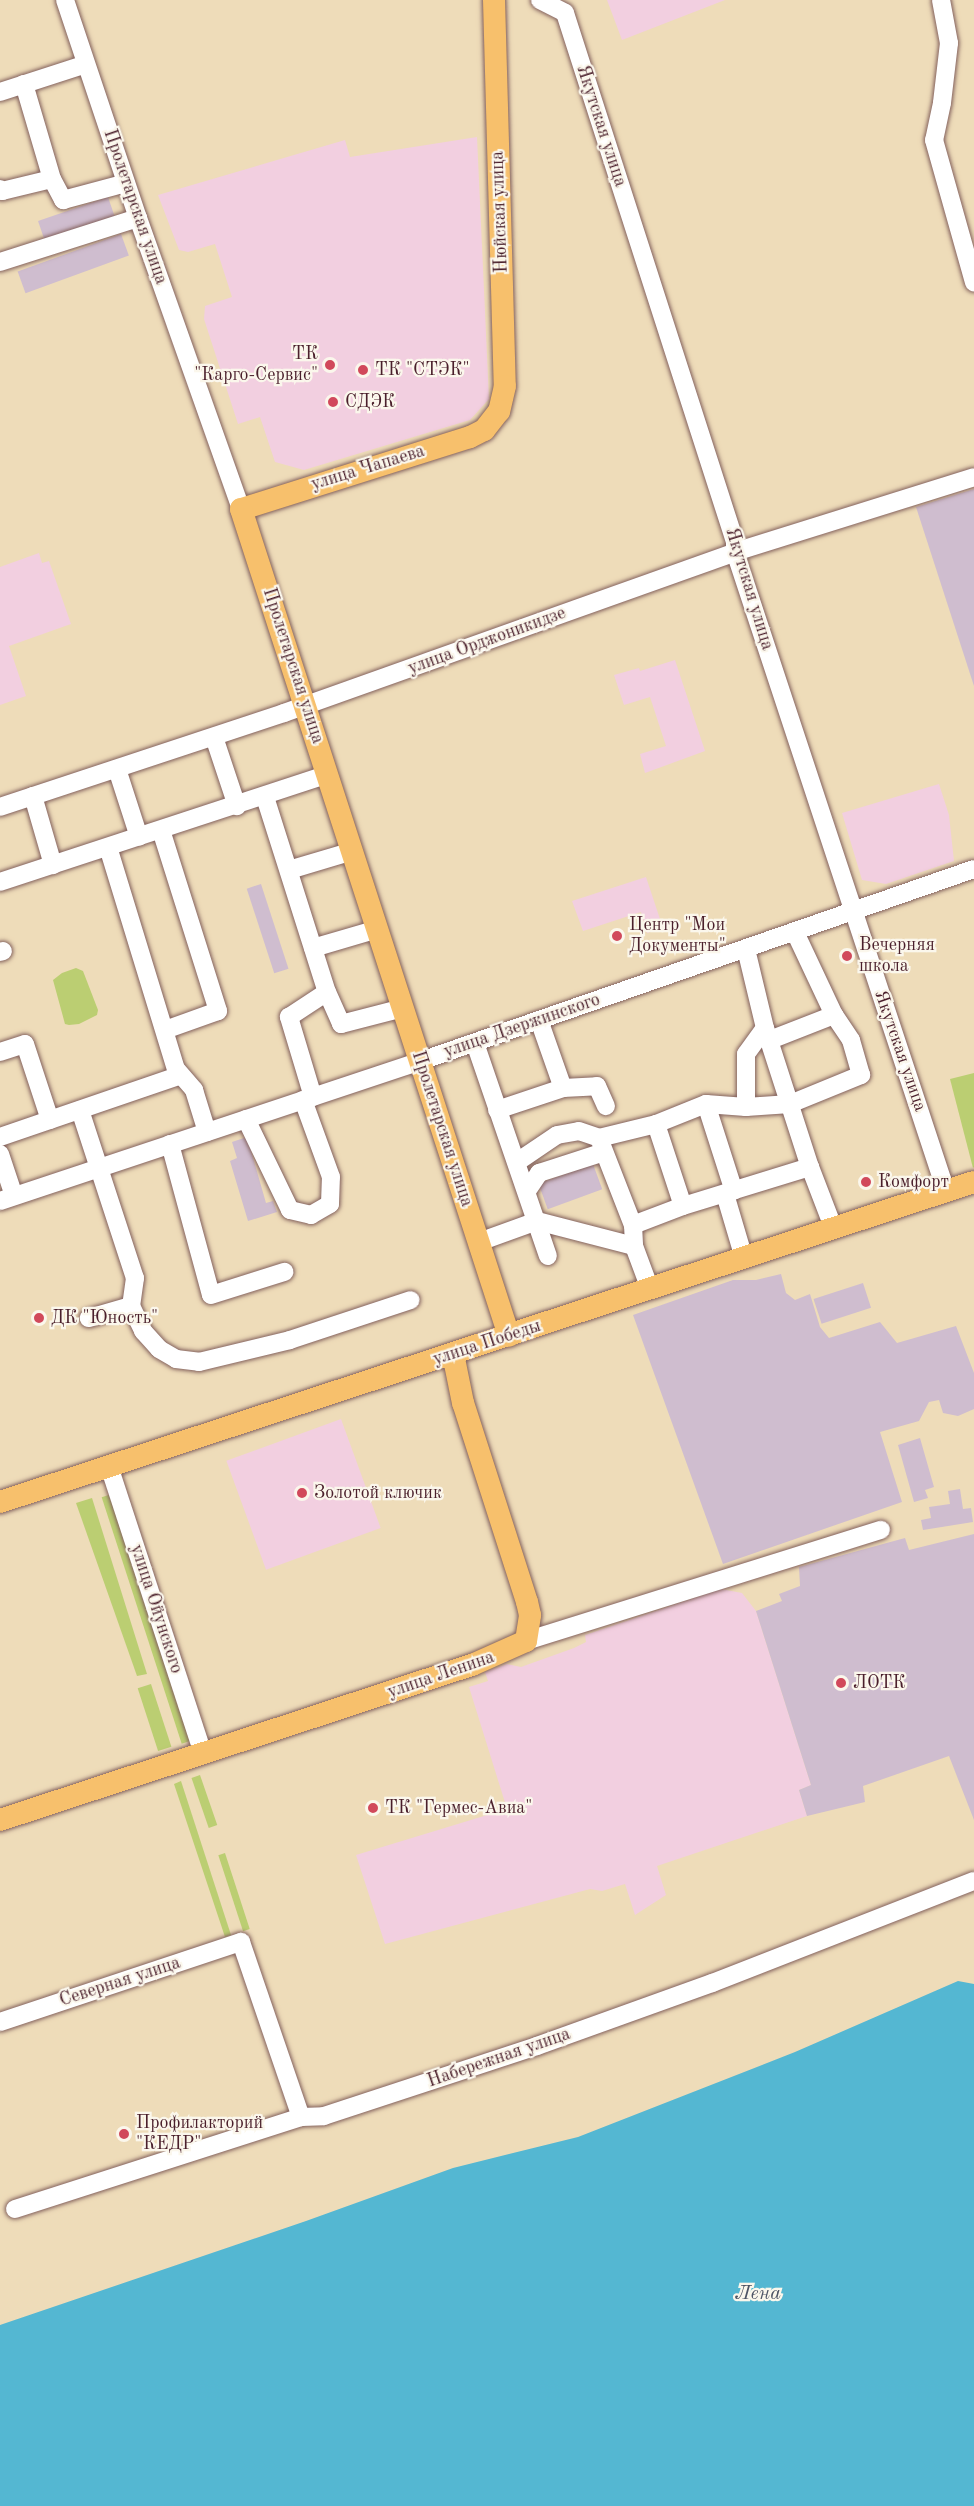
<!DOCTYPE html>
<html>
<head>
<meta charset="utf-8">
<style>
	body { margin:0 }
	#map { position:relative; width:974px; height:2506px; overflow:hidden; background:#eedcb9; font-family:"Old Standard TT",serif }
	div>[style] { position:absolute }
	.built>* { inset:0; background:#f2cfe0; transform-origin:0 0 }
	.industrial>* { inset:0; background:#cfbdcf; transform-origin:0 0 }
	.green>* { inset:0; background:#bbce72; transform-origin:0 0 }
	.water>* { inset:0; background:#54b7d2 }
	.roads { filter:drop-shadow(0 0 2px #83615d) drop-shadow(0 0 2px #83615d) }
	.minor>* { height:18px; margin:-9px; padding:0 9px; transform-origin:9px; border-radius:9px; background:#fff }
	.major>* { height:22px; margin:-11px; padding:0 11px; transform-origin:11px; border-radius:11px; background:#f7c06c }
	.dots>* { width:16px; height:16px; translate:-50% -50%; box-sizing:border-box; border:3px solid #fbf7ec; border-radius:50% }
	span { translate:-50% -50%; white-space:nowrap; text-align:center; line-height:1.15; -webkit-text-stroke:4.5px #fbf7ec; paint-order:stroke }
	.street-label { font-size:18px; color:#4a1f2b }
	.poi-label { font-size:18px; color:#4a1f2b }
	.right { translate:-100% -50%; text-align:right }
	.left { translate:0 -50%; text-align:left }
	.water-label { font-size:20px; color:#4e5465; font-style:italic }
</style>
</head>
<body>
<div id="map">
	<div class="built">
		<i style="clip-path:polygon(607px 0,725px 0,622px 40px)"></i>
		<i style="clip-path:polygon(477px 137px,489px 399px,470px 420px,304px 470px,275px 462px,260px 417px,238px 424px,204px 319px,205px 306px,232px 297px,215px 244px,188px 252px,179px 250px,158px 195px,345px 140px,350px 157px)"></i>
		<i style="clip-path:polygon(39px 553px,42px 563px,49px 561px,71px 624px,9px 646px,26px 696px,0 705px,0 567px)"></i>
		<i style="clip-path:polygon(675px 660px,705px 751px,645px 773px,640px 754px,666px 746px,650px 697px,624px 705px,614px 675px,639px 668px,640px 671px)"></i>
		<i style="clip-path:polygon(939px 784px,949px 815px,954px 861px,886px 884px,862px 880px,842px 813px)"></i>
		<i style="clip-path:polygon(646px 877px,663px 928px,647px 933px,641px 912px,583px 931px,572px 901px)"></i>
		<i style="left:341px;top:1419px;width:116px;height:122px;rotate:70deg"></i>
		<i style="clip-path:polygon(721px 1589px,742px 1593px,756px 1611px,811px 1785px,799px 1790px,807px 1816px,657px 1866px,666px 1895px,635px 1915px,625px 1884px,602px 1891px,590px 1889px,385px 1944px,356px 1855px,507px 1809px,469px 1687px,488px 1681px,485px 1672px,507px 1664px,521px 1667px,574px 1648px,586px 1642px,585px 1635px)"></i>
	</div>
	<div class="industrial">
		<i style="left:108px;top:197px;width:24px;height:74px;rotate:71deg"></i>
		<i style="left:121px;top:234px;width:23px;height:110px;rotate:70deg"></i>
		<i style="clip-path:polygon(974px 489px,974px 686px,916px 507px)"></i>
		<i style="left:261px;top:884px;width:89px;height:15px;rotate:72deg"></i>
		<i style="clip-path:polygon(247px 1137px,266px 1203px,273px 1201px,277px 1212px,248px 1221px,230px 1161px,237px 1158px,232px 1142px)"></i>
		<i style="left:593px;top:1164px;width:27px;height:58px;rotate:70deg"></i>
		<i style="clip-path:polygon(781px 1274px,786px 1293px,795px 1300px,810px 1294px,820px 1327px,829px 1338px,880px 1322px,897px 1343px,956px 1326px,974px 1373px,974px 1409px,958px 1416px,943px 1413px,939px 1400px,929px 1402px,919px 1421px,880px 1432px,902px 1502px,723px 1564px,633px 1315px,733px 1280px,756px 1280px)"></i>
		<i style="left:863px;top:1283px;width:26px;height:52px;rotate:72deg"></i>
		<i style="clip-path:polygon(920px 1438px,934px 1487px,925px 1490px,928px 1498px,914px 1502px,898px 1445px)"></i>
		<i style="clip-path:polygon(960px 1489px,963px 1509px,971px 1508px,973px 1522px,923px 1530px,921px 1520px,931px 1518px,929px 1507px,950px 1504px,948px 1491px)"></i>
		<i style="clip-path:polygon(974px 1534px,974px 1820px,949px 1756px,863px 1786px,865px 1802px,807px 1816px,799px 1790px,811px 1785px,756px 1611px,782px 1601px,779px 1594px,800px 1586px,799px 1567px,905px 1538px,909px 1550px)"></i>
	</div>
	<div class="green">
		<i style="clip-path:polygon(76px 968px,83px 971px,98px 1010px,97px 1015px,79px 1024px,69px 1025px,65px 1024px,53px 980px,62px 973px)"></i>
		<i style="clip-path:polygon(974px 1073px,974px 1167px,973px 1168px,950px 1079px)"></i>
		<i style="left:115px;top:1493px;width:259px;height:14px;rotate:72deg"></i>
		<i style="clip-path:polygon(92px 1498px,147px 1674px,137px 1676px,76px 1503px)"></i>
		<i style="left:151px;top:1684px;width:66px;height:14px;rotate:72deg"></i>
		<i style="left:200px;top:1775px;width:53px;height:9px;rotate:71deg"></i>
		<i style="clip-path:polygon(181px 1781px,231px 1935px,225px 1937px,174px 1784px)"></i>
		<i style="left:225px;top:1853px;width:80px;height:7px;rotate:72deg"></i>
	</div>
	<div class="water">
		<i style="clip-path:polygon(958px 1981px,974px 1984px,974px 2506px,0 2506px,0 2325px,306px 2221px,453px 2168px,578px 2137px,795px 2052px)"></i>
	</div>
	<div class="roads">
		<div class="minor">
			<i style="left:65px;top:0;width:230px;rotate:71.5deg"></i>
			<i style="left:138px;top:218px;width:309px;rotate:70.5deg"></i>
			<i style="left:540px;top:0;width:28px;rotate:27deg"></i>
			<i style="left:565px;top:13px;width:556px;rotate:72.18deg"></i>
			<i style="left:735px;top:542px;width:10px;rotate:90deg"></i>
			<i style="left:735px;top:552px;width:673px;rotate:71.73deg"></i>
			<i style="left:941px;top:0;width:44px;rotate:79.5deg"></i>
			<i style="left:949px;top:43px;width:60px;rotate:96.7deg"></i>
			<i style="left:942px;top:103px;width:38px;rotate:102deg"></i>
			<i style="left:934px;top:140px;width:148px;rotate:74.3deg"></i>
			<i style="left:24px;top:84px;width:99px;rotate:73.6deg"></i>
			<i style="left:0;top:92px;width:90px;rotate:-18deg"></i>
			<i style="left:0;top:189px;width:3px;rotate:45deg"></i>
			<i style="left:2px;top:191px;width:51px;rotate:-13.5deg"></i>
			<i style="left:52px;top:179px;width:24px;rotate:62deg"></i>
			<i style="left:63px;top:200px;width:65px;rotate:-15.1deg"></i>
			<i style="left:0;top:262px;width:145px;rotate:-17.7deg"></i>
			<i style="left:214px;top:737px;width:73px;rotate:71.6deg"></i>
			<i style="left:117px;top:769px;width:71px;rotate:72.1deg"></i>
			<i style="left:33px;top:796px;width:72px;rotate:73.8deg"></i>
			<i style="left:265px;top:797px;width:205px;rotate:72.4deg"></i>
			<i style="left:327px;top:992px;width:35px;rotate:66deg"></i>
			<i style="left:341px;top:1024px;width:64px;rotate:-14.5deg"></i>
			<i style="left:0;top:807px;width:299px;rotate:-18.3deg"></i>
			<i style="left:284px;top:713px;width:479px;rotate:-19.6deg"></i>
			<i style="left:735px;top:552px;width:250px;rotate:-17.4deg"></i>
			<i style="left:161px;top:830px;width:190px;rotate:72.5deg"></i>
			<i style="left:218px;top:1011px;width:56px;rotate:160.3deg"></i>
			<i style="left:108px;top:847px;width:232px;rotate:73deg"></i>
			<i style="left:176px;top:1069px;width:28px;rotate:49deg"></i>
			<i style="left:194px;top:1090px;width:44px;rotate:72.8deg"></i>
			<i style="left:289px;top:870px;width:67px;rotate:-16.5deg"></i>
			<i style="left:0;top:882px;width:345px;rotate:-18.2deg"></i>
			<i style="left:313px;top:948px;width:68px;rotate:-16.3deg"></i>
			<i style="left:746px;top:949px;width:81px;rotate:76.5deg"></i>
			<i style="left:765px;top:1028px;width:146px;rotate:72.1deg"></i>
			<i style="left:810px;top:1167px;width:64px;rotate:69deg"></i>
			<i style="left:0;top:952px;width:3px;rotate:-18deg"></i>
			<i style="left:539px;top:1020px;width:72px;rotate:70.6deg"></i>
			<i style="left:770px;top:1040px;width:69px;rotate:-21.3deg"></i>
			<i style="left:475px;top:1043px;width:225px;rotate:71.1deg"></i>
			<i style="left:0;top:1052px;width:26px;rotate:-18deg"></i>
			<i style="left:25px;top:1044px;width:80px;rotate:71.8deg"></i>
			<i style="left:313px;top:1097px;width:84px;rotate:-106.7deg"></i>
			<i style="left:289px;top:1017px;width:45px;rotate:-33.3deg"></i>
			<i style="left:706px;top:1104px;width:91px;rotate:72.2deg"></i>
			<i style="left:746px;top:1107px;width:53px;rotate:-90deg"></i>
			<i style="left:746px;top:1054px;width:32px;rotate:-54deg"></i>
			<i style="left:80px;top:1110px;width:177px;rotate:71.9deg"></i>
			<i style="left:135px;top:1278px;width:28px;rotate:98deg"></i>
			<i style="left:131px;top:1306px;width:44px;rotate:164.1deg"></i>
			<i style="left:497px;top:1110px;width:70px;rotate:-18.4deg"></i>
			<i style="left:563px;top:1088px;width:34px;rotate:-3deg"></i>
			<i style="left:597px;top:1086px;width:22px;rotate:66deg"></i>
			<i style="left:246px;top:1119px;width:101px;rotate:64.2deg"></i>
			<i style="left:290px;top:1210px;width:22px;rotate:13deg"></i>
			<i style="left:311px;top:1215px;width:22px;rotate:-30deg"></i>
			<i style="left:330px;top:1204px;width:27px;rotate:-88deg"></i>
			<i style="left:331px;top:1177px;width:82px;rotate:-110deg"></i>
			<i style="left:656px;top:1124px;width:86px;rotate:71.8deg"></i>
			<i style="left:0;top:1137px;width:191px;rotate:-18.9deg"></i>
			<i style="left:599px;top:1138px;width:93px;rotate:68.7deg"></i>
			<i style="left:633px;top:1225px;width:21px;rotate:87deg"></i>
			<i style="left:634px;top:1246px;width:46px;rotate:69.6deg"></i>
			<i style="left:170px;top:1144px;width:156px;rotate:74.8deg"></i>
			<i style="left:211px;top:1295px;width:77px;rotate:-17.5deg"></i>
			<i style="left:0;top:1154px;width:44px;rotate:71.6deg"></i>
			<i style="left:517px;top:1162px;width:48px;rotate:-34deg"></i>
			<i style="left:557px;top:1135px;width:22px;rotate:-10deg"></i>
			<i style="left:579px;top:1131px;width:21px;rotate:19deg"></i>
			<i style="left:599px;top:1138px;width:59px;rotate:-13.8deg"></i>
			<i style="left:656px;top:1124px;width:54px;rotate:-21.8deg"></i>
			<i style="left:706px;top:1104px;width:40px;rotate:4.3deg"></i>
			<i style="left:746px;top:1107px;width:44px;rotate:-3.9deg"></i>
			<i style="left:790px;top:1104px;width:77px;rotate:-22.2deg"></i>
			<i style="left:861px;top:1075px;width:36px;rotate:-106deg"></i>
			<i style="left:851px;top:1040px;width:30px;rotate:-124deg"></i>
			<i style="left:834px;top:1015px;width:92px;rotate:-115.2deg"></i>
			<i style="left:527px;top:1191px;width:22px;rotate:-56deg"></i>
			<i style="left:539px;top:1173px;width:68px;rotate:-17.9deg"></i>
			<i style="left:725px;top:1194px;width:67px;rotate:73.5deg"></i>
			<i style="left:0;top:1201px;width:444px;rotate:-18.4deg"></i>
			<i style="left:421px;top:1061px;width:585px;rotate:-19.15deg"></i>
			<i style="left:633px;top:1225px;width:53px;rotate:-20.8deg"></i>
			<i style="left:683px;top:1206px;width:133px;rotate:-17.1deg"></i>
			<i style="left:490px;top:1238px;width:50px;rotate:-19.9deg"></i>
			<i style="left:537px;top:1221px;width:100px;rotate:14.5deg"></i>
			<i style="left:131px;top:1306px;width:28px;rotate:64deg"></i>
			<i style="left:143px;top:1331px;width:24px;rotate:48deg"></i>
			<i style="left:159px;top:1349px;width:20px;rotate:30deg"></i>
			<i style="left:176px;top:1359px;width:23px;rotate:7deg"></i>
			<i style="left:199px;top:1362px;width:94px;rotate:-13.6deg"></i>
			<i style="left:290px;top:1340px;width:127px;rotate:-18.3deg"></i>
			<i style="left:109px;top:1466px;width:302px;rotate:71.9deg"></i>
			<i style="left:526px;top:1641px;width:372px;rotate:-17.4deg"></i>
			<i style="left:0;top:2022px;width:254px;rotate:-18.4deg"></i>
			<i style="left:241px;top:1942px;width:185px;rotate:71.1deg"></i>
			<i style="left:15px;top:2209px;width:300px;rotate:-17.8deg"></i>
			<i style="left:301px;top:2117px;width:23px;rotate:-2deg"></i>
			<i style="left:324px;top:2116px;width:224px;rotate:-18.2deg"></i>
			<i style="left:537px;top:2046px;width:186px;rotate:-19.8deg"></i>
			<i style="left:712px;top:1983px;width:281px;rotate:-21.3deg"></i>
		</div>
		<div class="major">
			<i style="left:494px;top:0;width:386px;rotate:88.4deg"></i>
			<i style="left:505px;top:386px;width:26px;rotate:103deg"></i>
			<i style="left:499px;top:411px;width:24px;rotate:128deg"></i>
			<i style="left:484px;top:430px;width:16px;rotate:153deg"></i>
			<i style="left:470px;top:437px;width:240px;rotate:162.5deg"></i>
			<i style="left:241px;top:509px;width:869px;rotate:72.04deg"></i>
			<i style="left:0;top:1502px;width:1025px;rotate:-18.19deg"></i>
			<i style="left:0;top:1820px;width:497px;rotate:-18.2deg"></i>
			<i style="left:472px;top:1665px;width:59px;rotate:-24deg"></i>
			<i style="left:526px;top:1641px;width:26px;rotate:-81deg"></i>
			<i style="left:530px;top:1615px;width:13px;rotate:-103deg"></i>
			<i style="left:527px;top:1602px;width:209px;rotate:-107.8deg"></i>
			<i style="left:463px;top:1403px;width:50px;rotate:-101.5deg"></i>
		</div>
	</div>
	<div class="dots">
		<i style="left:330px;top:365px;background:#d1495b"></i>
		<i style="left:363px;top:370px;background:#d1495b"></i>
		<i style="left:333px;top:402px;background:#d1495b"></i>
		<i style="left:617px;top:936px;background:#d1495b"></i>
		<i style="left:847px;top:956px;background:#d1495b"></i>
		<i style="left:866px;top:1182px;background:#d1495b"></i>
		<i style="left:39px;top:1318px;background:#d1495b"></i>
		<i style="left:302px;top:1493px;background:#d1495b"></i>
		<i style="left:841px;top:1683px;background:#d1495b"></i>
		<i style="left:373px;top:1808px;background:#d1495b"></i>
		<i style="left:124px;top:2134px;background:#d1495b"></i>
	</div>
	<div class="street-label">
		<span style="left:601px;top:126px;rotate:72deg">Якутская улица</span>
		<span style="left:135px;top:207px;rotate:71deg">Пролетарская улица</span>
		<span style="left:500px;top:212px;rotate:-92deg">Нюйская улица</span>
		<span style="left:368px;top:468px;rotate:-17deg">улица Чапаева</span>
		<span style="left:749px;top:589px;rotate:73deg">Якутская улица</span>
		<span style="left:487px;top:641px;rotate:-20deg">улица Орджоникидзе</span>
		<span style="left:293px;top:666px;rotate:72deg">Пролетарская улица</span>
		<span style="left:522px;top:1026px;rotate:-19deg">улица Дзержинского</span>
		<span style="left:900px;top:1051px;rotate:71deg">Якутская улица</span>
		<span style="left:442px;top:1129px;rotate:72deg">Пролетарская улица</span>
		<span style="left:487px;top:1343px;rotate:-18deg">улица Победы</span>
		<span style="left:156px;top:1609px;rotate:72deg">улица Ойунского</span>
		<span style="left:441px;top:1675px;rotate:-19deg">улица Ленина</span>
		<span style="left:120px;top:1982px;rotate:-18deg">Северная улица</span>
		<span style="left:499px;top:2058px;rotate:-19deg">Набережная улица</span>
	</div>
	<div class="poi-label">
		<span class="right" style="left:318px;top:365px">ТК<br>"Карго-Сервис"</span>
		<span class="left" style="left:375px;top:370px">ТК "СТЭК"</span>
		<span class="left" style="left:345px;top:402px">СДЭК</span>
		<span class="left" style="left:629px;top:936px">Центр "Мои<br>Документы"</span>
		<span class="left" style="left:859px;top:956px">Вечерняя<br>школа</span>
		<span class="left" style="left:878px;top:1182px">Комфорт</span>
		<span class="left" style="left:51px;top:1318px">ДК "Юность"</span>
		<span class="left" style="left:314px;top:1493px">Золотой ключик</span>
		<span class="left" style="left:853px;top:1683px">ЛОТК</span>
		<span class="left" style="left:385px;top:1808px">ТК "Гермес-Авиа"</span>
		<span class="left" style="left:136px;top:2134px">Профилакторий<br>"КЕДР"</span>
	</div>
	<div class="water-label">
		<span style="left:758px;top:2294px">Лена</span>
	</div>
</div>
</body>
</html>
